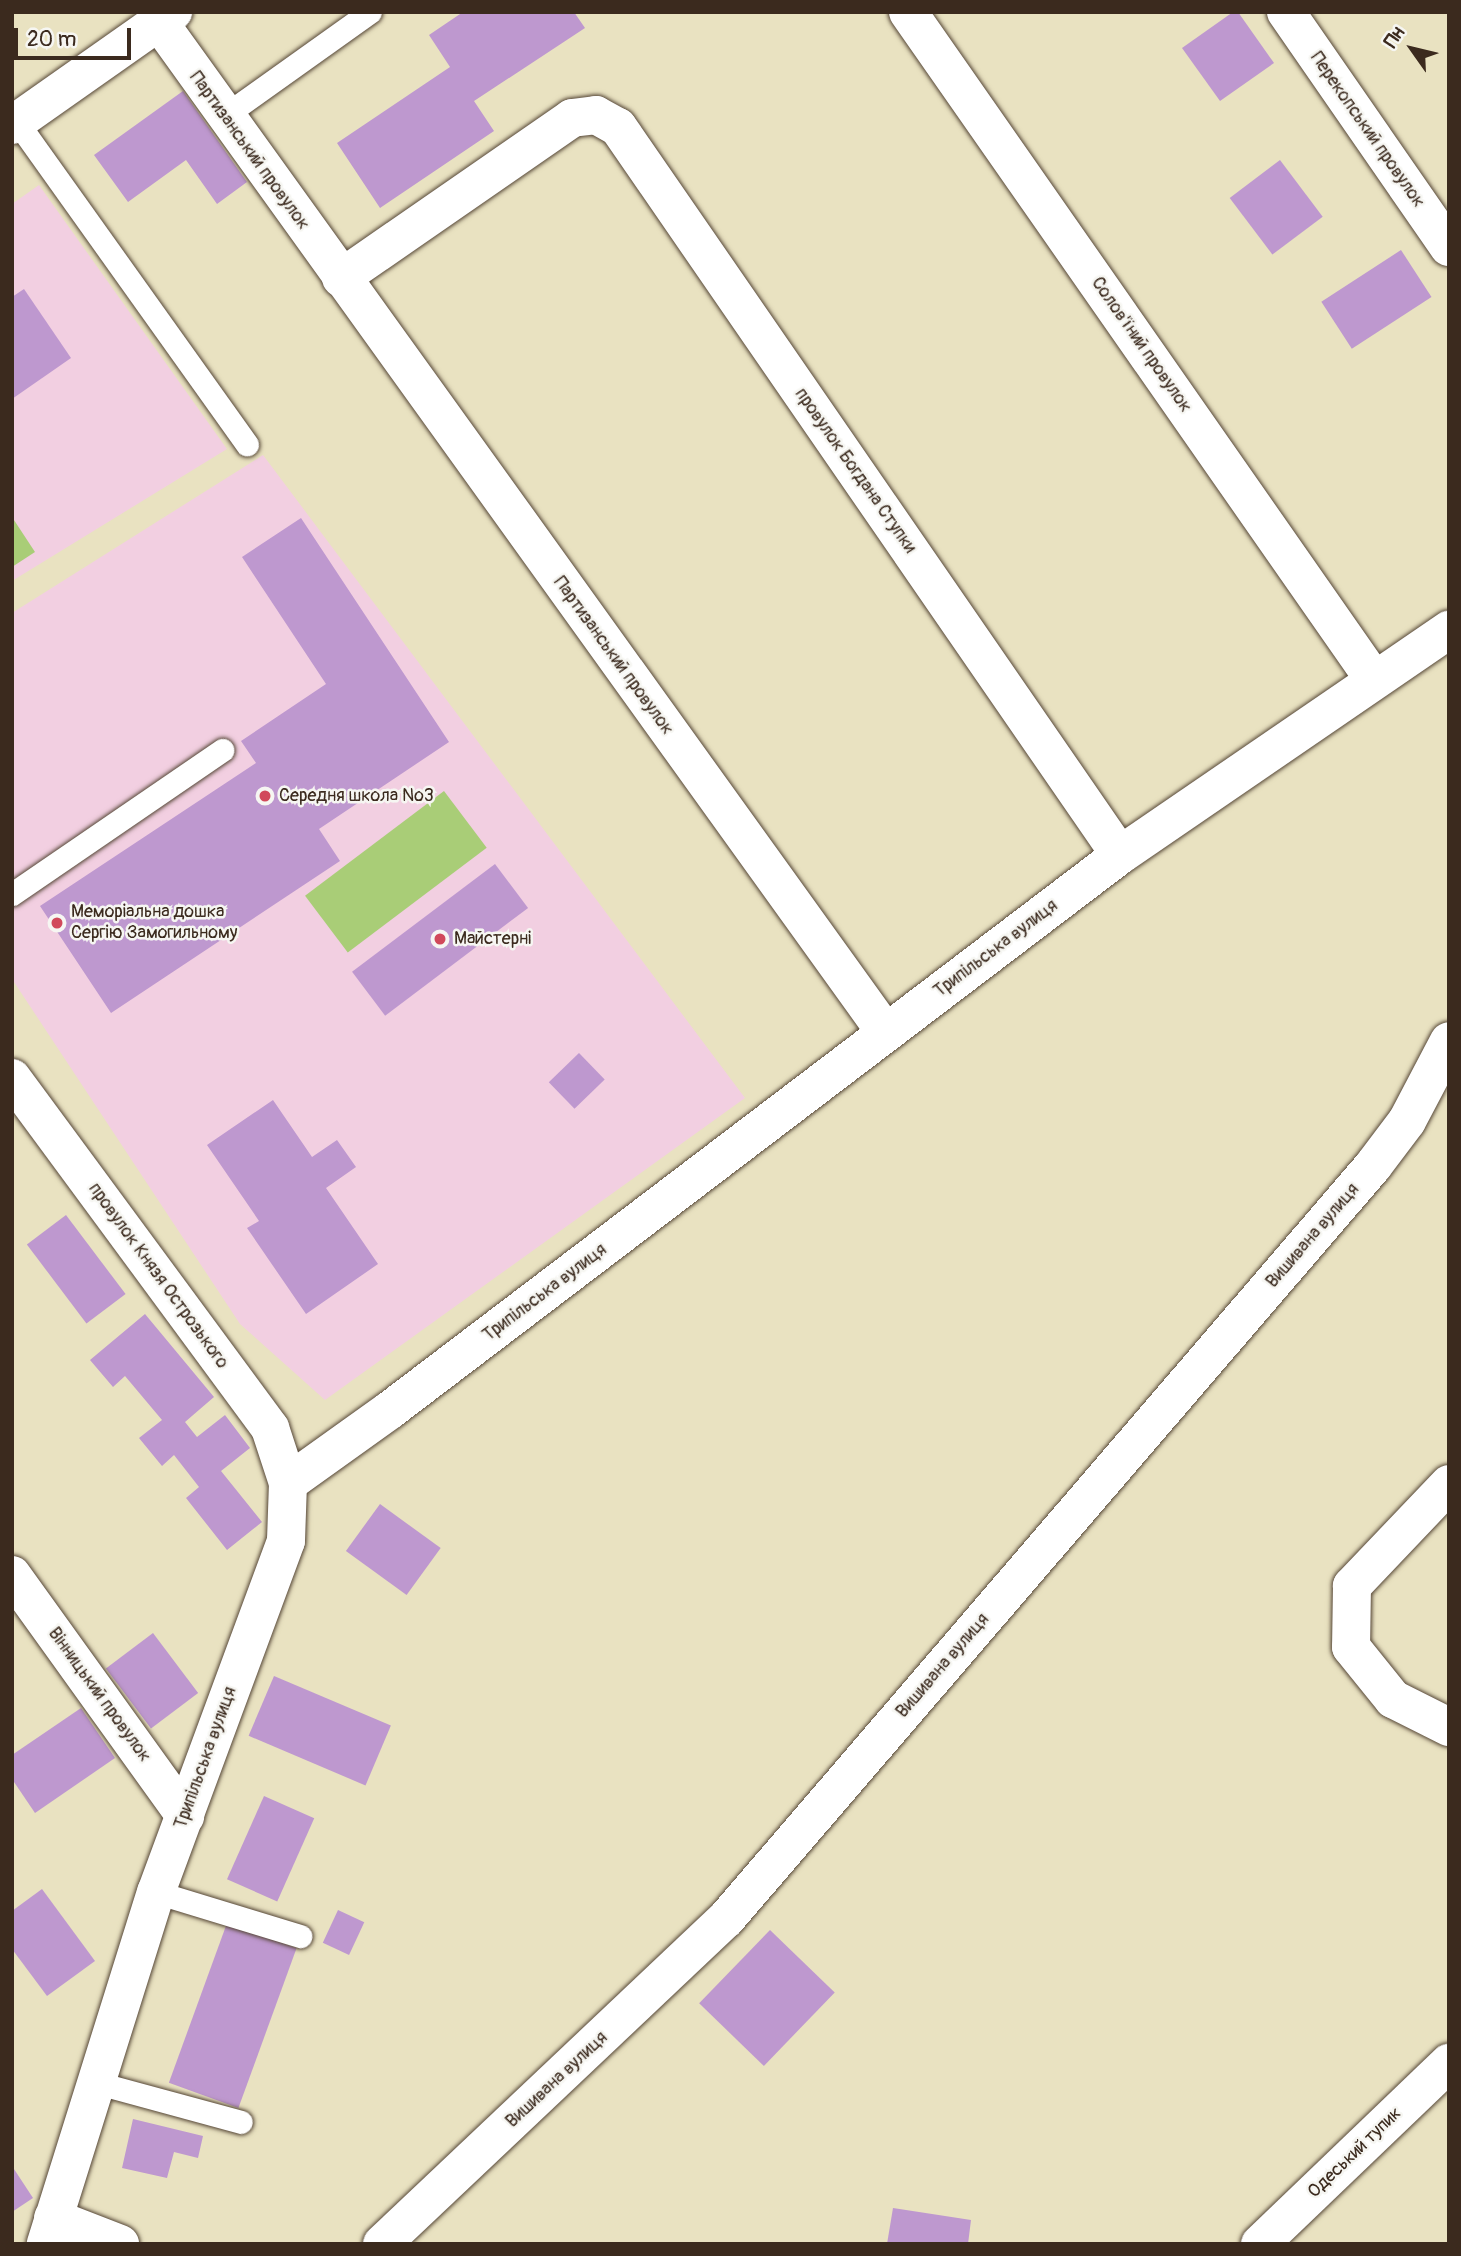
<!DOCTYPE html>
<html>
<head>
<meta charset="utf-8">
<style>
	body { margin:0 }
	#map { position:relative; width:1461px; height:2256px; overflow:hidden; background:#e9e2c1; font-family:Pangolin,sans-serif }
	div>[style] { position:absolute }
	.built>* { inset:0; background:#f2cfe1 }
	.green>* { inset:0; background:#a9cd77; transform-origin:0 0 }
	.building>* { inset:0; background:#be98cf; transform-origin:0 0 }
	.roads { filter:drop-shadow(0 0 2px #554636) drop-shadow(0 0 2px #554636) }
	.service>* { height:23px; margin:-11.5px; padding:0 11.5px; transform-origin:11.5px; border-radius:11.5px; background:#fff }
	.minor>* { height:38px; margin:-19px; padding:0 19px; transform-origin:19px; border-radius:19px; background:#fff }
	.dots>* { width:19px; height:19px; translate:-50% -50%; box-sizing:border-box; border:4px solid #f6f6f2; border-radius:50% }
	span { translate:-50% -50%; white-space:nowrap; text-align:center; line-height:1.15; -webkit-text-stroke:5px #f6f6f2; paint-order:stroke }
	.street-label { font-size:18px; color:#3b2a1e }
	.poi-label { font-size:18px; color:#3b2a1e }
	.left { translate:0 -50%; text-align:left }
	.frame { position:absolute; inset:0; border:14px solid #3b2a1e; pointer-events:none }
	.north { position:absolute; left:1377px; top:14px; width:70px; height:70px; -webkit-text-stroke:5px #f6f6f2; paint-order:stroke; rotate:304deg; font-size:19px; font-weight:700; line-height:28px; text-align:center; color:#3b2a1e }
	.north::after { content:''; display:block; margin:auto; width:24px; height:32px; background:#3b2a1e; clip-path:polygon(50% 0,100% 100%,50% 72%,0 100%) }
	.scale { position:absolute; left:14px; top:28px; width:117px; height:32px; box-sizing:border-box; border:4px solid #3b2a1e; border-top:0; padding-left:9px; font-size:21px; line-height:24px; white-space:nowrap; color:#3b2a1e; -webkit-text-stroke:5px #f6f6f2; paint-order:stroke }
</style>
</head>
<body>
<div id="map">
	<div class="built">
		<i style="clip-path:polygon(39px 185px,227px 449px,12px 581px,12px 204px)"></i>
		<i style="clip-path:polygon(263px 455px,745px 1098px,325px 1400px,240px 1324px,12px 979px,12px 613px)"></i>
	</div>
	<div class="green">
		<i style="clip-path:polygon(12px 517px,35px 552px,12px 567px)"></i>
		<i style="left:444px;top:791px;width:71px;height:174px;rotate:53deg"></i>
	</div>
	<div class="building">
		<i style="clip-path:polygon(463px 12px,574px 12px,585px 28px,474px 101px,494px 131px,380px 208px,337px 143px,450px 67px,429px 35px)"></i>
		<i style="clip-path:polygon(1233px 12px,1238px 12px,1274px 63px,1220px 101px,1182px 48px)"></i>
		<i style="clip-path:polygon(183px 91px,247px 182px,217px 204px,186px 160px,128px 202px,94px 155px)"></i>
		<i style="left:1280px;top:160px;width:71px;height:63px;rotate:53deg"></i>
		<i style="left:1401px;top:250px;width:56px;height:95px;rotate:57deg"></i>
		<i style="clip-path:polygon(24px 289px,71px 358px,12px 399px,12px 297px)"></i>
		<i style="clip-path:polygon(301px 518px,449px 742px,319px 829px,340px 861px,111px 1013px,40px 906px,256px 763px,241px 741px,326px 684px,242px 557px)"></i>
		<i style="left:495px;top:864px;width:55px;height:179px;rotate:53deg"></i>
		<i style="left:579px;top:1053px;width:37px;height:42px;rotate:46deg"></i>
		<i style="clip-path:polygon(273px 1100px,312px 1157px,337px 1140px,356px 1167px,326px 1188px,378px 1264px,306px 1314px,247px 1228px,259px 1221px,207px 1145px)"></i>
		<i style="left:66px;top:1215px;width:99px;height:49px;rotate:53deg"></i>
		<i style="clip-path:polygon(145px 1314px,214px 1397px,185px 1422px,197px 1437px,225px 1415px,250px 1448px,221px 1471px,262px 1522px,227px 1550px,186px 1498px,199px 1487px,174px 1455px,162px 1466px,139px 1438px,162px 1420px,125px 1376px,113px 1387px,90px 1360px)"></i>
		<i style="left:380px;top:1504px;width:75px;height:58px;rotate:36deg"></i>
		<i style="left:153px;top:1633px;width:75px;height:59px;rotate:53deg"></i>
		<i style="left:274px;top:1676px;width:127px;height:65px;rotate:23deg"></i>
		<i style="clip-path:polygon(81px 1708px,115px 1758px,35px 1813px,12px 1779px,12px 1755px)"></i>
		<i style="left:264px;top:1796px;width:55px;height:91px;rotate:24deg"></i>
		<i style="clip-path:polygon(42px 1889px,95px 1961px,47px 1996px,12px 1949px,12px 1911px)"></i>
		<i style="left:338px;top:1910px;width:29px;height:36px;rotate:25deg"></i>
		<i style="left:227px;top:1923px;width:74px;height:170px;rotate:20deg"></i>
		<i style="left:770px;top:1930px;width:90px;height:102px;rotate:44deg"></i>
		<i style="clip-path:polygon(133px 2119px,203px 2136px,198px 2158px,174px 2152px,167px 2178px,122px 2168px)"></i>
		<i style="clip-path:polygon(12px 2166px,33px 2198px,12px 2212px)"></i>
		<i style="clip-path:polygon(893px 2208px,971px 2220px,968px 2244px,887px 2244px)"></i>
	</div>
	<div class="roads">
		<div class="service">
			<i style="left:224px;top:116px;width:179px;rotate:-35.5deg"></i>
			<i style="left:17px;top:122px;width:396px;rotate:54.5deg"></i>
			<i style="left:12px;top:894px;width:255px;rotate:-34.4deg"></i>
			<i style="left:156px;top:1892px;width:151px;rotate:17deg"></i>
			<i style="left:94px;top:2082px;width:152px;rotate:15.2deg"></i>
		</div>
		<div class="minor">
			<i style="left:908px;top:12px;width:812px;rotate:55.08deg"></i>
			<i style="left:1286px;top:12px;width:286px;rotate:55.3deg"></i>
			<i style="left:159px;top:22px;width:1245px;rotate:54.28deg"></i>
			<i style="left:12px;top:125px;width:197px;rotate:-35.1deg"></i>
			<i style="left:341px;top:278px;width:281px;rotate:-34.7deg"></i>
			<i style="left:572px;top:118px;width:24px;rotate:-7deg"></i>
			<i style="left:596px;top:115px;width:25px;rotate:29deg"></i>
			<i style="left:618px;top:127px;width:884px;rotate:55.41deg"></i>
			<i style="left:12px;top:1078px;width:435px;rotate:53.6deg"></i>
			<i style="left:270px;top:1428px;width:58px;rotate:71.9deg"></i>
			<i style="left:288px;top:1483px;width:58px;rotate:92deg"></i>
			<i style="left:286px;top:1541px;width:374px;rotate:110.3deg"></i>
			<i style="left:156px;top:1892px;width:369px;rotate:107.4deg"></i>
			<i style="left:288px;top:1483px;width:125px;rotate:-35.6deg"></i>
			<i style="left:390px;top:1410px;width:917px;rotate:-37.24deg"></i>
			<i style="left:1120px;top:855px;width:399px;rotate:-34.4deg"></i>
			<i style="left:1449px;top:1484px;width:141px;rotate:133.6deg"></i>
			<i style="left:1352px;top:1586px;width:61px;rotate:90.9deg"></i>
			<i style="left:1351px;top:1647px;width:67px;rotate:51.1deg"></i>
			<i style="left:1393px;top:1699px;width:63px;rotate:26.6deg"></i>
			<i style="left:12px;top:1575px;width:297px;rotate:54.3deg"></i>
			<i style="left:53px;top:2218px;width:72px;rotate:21.2deg"></i>
			<i style="left:382px;top:2244px;width:473px;rotate:-43.4deg"></i>
			<i style="left:726px;top:1919px;width:993px;rotate:-49.33deg"></i>
			<i style="left:1373px;top:1166px;width:56px;rotate:-52.9deg"></i>
			<i style="left:1407px;top:1121px;width:90px;rotate:-62.3deg"></i>
			<i style="left:1260px;top:2244px;width:262px;rotate:-43.8deg"></i>
		</div>
	</div>
	<div class="dots">
		<i style="left:265px;top:796px;background:#d1495b"></i>
		<i style="left:57px;top:923px;background:#d1495b"></i>
		<i style="left:440px;top:939px;background:#d1495b"></i>
	</div>
	<div class="street-label">
		<span style="left:1367px;top:130px;rotate:55deg">Перекопський провулок</span>
		<span style="left:249px;top:151px;rotate:54deg">Партизанський провулок</span>
		<span style="left:1141px;top:345px;rotate:55deg">Солов'їний провулок</span>
		<span style="left:855px;top:471px;rotate:55deg">провулок Богдана Ступки</span>
		<span style="left:613px;top:656px;rotate:54deg">Партизанський провулок</span>
		<span style="left:996px;top:949px;rotate:-37deg">Трипільська вулиця</span>
		<span style="left:1313px;top:1236px;rotate:-49deg">Вишивана вулиця</span>
		<span style="left:158px;top:1276px;rotate:54deg">провулок Князя Острозького</span>
		<span style="left:545px;top:1293px;rotate:-37deg">Трипільська вулиця</span>
		<span style="left:943px;top:1666px;rotate:-49deg">Вишивана вулиця</span>
		<span style="left:99px;top:1695px;rotate:54deg">Вінницький провулок</span>
		<span style="left:206px;top:1758px;rotate:-70deg">Трипільська вулиця</span>
		<span style="left:557px;top:2080px;rotate:-43deg">Вишивана вулиця</span>
		<span style="left:1355px;top:2153px;rotate:-44deg">Одеський тупик</span>
	</div>
	<div class="poi-label">
		<span class="left" style="left:279px;top:796px">Середня школа №3</span>
		<span class="left" style="left:71px;top:923px">Меморіальна дошка<br>Сергію Замогильному</span>
		<span class="left" style="left:454px;top:939px">Майстерні</span>
	</div>
	<div class="frame"></div>
	<div class="north">Пн</div>
	<div class="scale">20 m</div>
</div>
</body>
</html>
